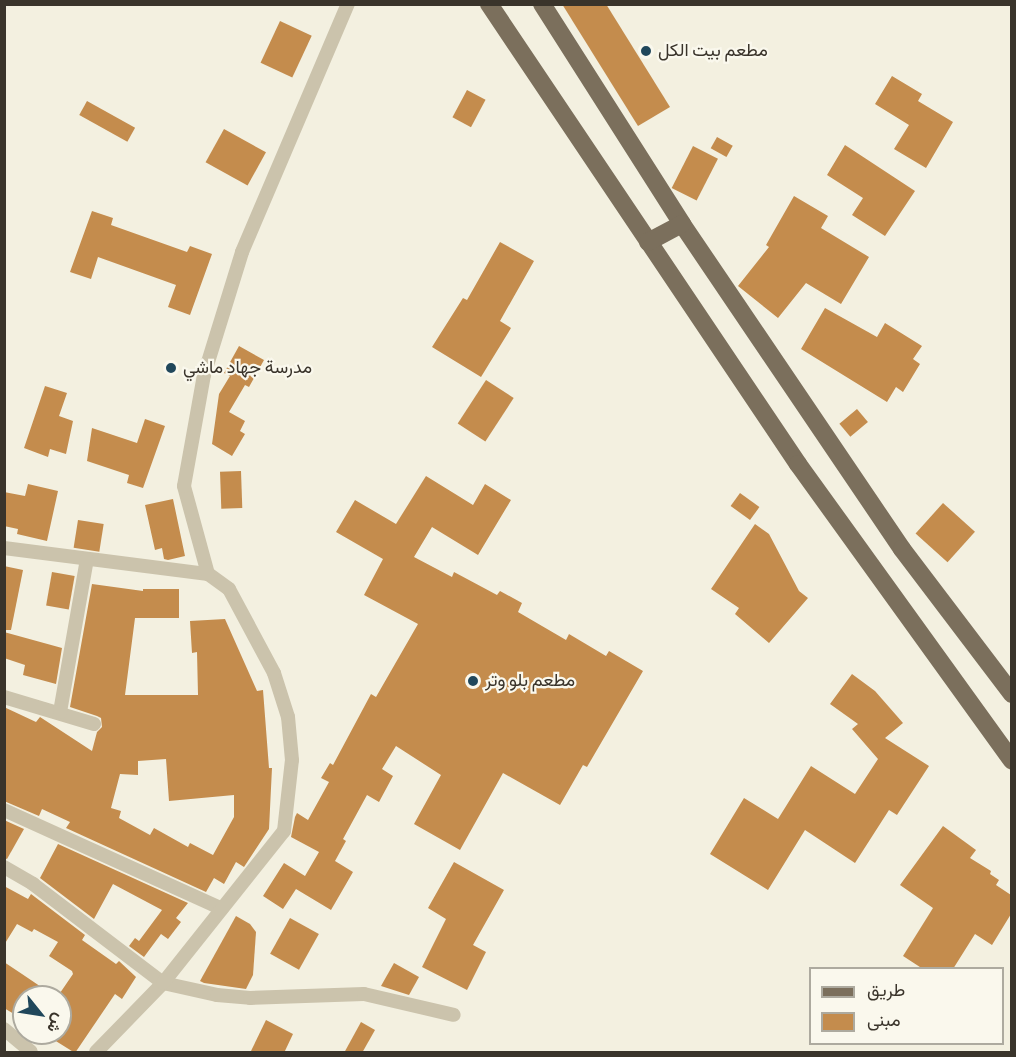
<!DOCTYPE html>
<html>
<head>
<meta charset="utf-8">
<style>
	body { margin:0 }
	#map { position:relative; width:1016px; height:1057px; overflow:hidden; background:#f3f0e0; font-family:"Source Sans 3",Vazirmatn,sans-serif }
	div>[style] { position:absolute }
	.building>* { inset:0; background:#c48c4d; transform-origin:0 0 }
	.street>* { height:14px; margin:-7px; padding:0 7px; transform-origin:7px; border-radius:7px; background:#cbc3ac }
	.primary>* { height:18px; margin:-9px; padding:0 9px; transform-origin:9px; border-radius:9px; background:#7b6f5c }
	.dots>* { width:16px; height:16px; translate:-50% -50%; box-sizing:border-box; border:3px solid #faf8ed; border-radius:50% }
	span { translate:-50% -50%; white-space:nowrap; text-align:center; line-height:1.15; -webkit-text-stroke:4.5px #faf8ed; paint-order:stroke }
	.poi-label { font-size:18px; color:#3a342b }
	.left { translate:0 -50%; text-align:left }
	.frame { position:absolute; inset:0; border:6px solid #3a342b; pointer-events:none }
	.legend { position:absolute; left:809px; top:967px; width:195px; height:78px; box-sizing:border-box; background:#faf8ed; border:2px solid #adaa9f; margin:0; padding:8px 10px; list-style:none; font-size:18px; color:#3a342b }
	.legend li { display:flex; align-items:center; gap:12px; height:30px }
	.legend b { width:30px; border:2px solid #adaa9f }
	.north { position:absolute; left:12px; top:985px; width:60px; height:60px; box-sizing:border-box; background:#faf8ed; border:2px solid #adaa9f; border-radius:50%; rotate:120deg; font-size:16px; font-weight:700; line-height:24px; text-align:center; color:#3a342b }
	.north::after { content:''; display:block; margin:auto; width:21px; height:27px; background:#20475b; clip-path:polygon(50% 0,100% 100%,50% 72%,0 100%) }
</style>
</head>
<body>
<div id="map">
	<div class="building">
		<i style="clip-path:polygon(562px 4px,606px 4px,670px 107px,638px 126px)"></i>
		<i style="left:280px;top:21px;width:35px;height:46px;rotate:25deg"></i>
		<i style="clip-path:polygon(892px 76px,922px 94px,918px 101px,953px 122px,926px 168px,894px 149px,909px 125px,875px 104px)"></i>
		<i style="left:467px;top:90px;width:21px;height:31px;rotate:28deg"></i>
		<i style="left:87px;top:101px;width:55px;height:16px;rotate:29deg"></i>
		<i style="left:224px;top:129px;width:48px;height:38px;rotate:29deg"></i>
		<i style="left:717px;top:137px;width:18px;height:13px;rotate:29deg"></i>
		<i style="clip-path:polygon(845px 145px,915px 191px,885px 236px,852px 215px,863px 198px,827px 175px)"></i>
		<i style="left:693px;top:146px;width:28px;height:47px;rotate:27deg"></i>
		<i style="clip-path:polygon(794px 196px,828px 216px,821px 228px,869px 257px,841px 304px,806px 283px,778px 318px,738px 286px,769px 247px,766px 245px)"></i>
		<i style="clip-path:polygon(92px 211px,113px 218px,111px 225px,187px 252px,190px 246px,212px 254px,190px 315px,168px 307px,176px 285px,98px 257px,91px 279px,70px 272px)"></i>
		<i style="clip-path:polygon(500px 242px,534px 261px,500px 321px,511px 328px,481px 377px,432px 347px,463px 298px,467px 300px)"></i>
		<i style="clip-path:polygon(825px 308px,877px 337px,885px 323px,922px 346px,913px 359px,920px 364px,903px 392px,896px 387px,887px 402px,801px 349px)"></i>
		<i style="clip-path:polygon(239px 346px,264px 360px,249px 387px,245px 385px,229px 412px,245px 421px,240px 431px,245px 434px,232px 456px,212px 444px,219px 394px,230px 376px,224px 373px)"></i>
		<i style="left:486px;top:380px;width:33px;height:52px;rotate:33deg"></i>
		<i style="clip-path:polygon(45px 386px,67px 393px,59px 416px,73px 421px,66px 454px,50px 449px,48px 457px,24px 448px)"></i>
		<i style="left:857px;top:409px;width:17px;height:23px;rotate:50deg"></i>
		<i style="clip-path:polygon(145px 419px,165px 426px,143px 488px,127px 483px,129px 475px,87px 461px,92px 428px,137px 443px)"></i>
		<i style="left:241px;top:471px;width:37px;height:21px;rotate:88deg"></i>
		<i style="clip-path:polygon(426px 476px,473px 505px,485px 484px,511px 500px,478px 555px,432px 527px,414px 557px,452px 577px,454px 572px,497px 595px,500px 591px,522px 603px,518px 612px,566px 640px,569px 634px,606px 656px,609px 651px,643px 671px,587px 767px,583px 765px,560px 805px,503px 773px,460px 850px,414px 824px,441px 775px,396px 746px,382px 769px,393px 776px,379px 802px,367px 795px,343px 839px,346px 841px,335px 861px,353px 872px,331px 910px,296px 889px,283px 909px,263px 896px,284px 863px,305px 876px,319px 852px,291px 837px,295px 817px,297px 813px,308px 820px,329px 782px,321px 778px,330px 763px,333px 765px,371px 694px,376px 697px,418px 624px,364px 595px,383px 559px,336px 532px,355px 500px,396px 524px)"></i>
		<i style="clip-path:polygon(28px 484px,58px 491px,47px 541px,17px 534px,18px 529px,4px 526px,4px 492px,25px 496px)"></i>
		<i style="left:740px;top:493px;width:24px;height:16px;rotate:36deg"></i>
		<i style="clip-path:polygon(173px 499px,185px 556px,168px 560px,164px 559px,162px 548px,155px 550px,145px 505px)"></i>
		<i style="left:943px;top:503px;width:43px;height:41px;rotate:42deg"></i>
		<i style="left:78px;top:520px;width:26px;height:28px;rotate:9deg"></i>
		<i style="clip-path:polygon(755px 524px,769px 534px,799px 591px,808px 598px,769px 643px,735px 614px,739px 608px,711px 589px)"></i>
		<i style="clip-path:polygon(4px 566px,23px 570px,11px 630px,4px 630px)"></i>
		<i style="left:52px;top:572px;width:23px;height:34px;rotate:10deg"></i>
		<i style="clip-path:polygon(evenodd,92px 584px,143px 591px,143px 589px,179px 589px,179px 618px,135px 618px,125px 695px,198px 695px,197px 652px,192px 653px,190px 621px,225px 619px,257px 691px,263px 690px,269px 768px,272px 768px,269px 829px,244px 867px,236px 862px,224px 884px,214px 878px,206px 892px,66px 828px,70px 822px,42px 809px,39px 816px,4px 801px,4px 707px,36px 722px,40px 717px,92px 751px,97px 732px,102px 727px,101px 718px,97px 716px,70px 707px,92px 584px,166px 759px,169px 801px,234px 795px,234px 817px,213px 855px,190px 843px,188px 847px,154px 828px,150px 835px,119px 818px,121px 811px,111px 808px,120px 774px,138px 775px,138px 761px,166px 759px)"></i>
		<i style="clip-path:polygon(4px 632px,62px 648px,56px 684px,23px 675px,25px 665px,4px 658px)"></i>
		<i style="clip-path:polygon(852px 674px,875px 691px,903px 723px,885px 738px,929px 766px,897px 815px,889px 810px,855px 863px,805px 830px,768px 890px,710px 854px,744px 798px,778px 819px,811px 766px,855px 794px,878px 759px,852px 729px,858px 724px,830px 704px)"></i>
		<i style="clip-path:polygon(4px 820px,24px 829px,7px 859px,4px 858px)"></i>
		<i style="clip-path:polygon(943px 826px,976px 850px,970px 858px,991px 871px,990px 874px,999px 880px,996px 885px,1011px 895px,1011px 914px,992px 945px,975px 934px,953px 969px,923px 969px,903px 956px,933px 908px,900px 885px)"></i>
		<i style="clip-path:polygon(58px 844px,188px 903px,176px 918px,181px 922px,168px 939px,161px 934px,144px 957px,129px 946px,135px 938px,139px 941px,162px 910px,113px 884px,94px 919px,40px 878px)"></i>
		<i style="clip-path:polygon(454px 862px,504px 890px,473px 945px,486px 952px,467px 990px,422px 967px,446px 919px,428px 908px)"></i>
		<i style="clip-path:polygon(4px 886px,28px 899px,31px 894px,85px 935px,82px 940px,116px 964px,119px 961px,136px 977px,122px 999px,115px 994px,75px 1053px,43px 1033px,60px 1033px,60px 993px,73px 974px,72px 971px,49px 956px,58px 942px,34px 929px,32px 932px,17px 924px,4px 945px)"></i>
		<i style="clip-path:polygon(236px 916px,250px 924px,256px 932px,253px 975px,246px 989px,204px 983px,200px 981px)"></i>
		<i style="left:290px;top:918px;width:33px;height:41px;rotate:29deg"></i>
		<i style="clip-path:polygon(4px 962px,22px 974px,56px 997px,24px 997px,24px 1020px,4px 1008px)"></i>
		<i style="clip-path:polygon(394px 963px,419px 977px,409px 995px,381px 986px)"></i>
		<i style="clip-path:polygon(266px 1020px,293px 1034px,284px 1053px,250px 1053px)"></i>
		<i style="clip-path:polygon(361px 1022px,375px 1030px,362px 1053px,344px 1053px)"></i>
	</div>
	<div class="street">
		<i style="left:4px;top:548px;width:206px;rotate:7.3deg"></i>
		<i style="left:4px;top:697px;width:94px;rotate:16.7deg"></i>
		<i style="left:60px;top:712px;width:155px;rotate:-80deg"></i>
		<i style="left:4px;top:810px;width:239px;rotate:24.4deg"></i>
		<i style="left:4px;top:867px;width:34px;rotate:30deg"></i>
		<i style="left:33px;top:884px;width:163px;rotate:37.3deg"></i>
		<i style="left:163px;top:983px;width:55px;rotate:12.5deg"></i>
		<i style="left:217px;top:995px;width:33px;rotate:5deg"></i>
		<i style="left:250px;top:998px;width:114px;rotate:-2deg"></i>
		<i style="left:364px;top:994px;width:92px;rotate:13.1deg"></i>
		<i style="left:4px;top:1029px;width:35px;rotate:40deg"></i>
		<i style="left:96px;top:1052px;width:96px;rotate:-45.8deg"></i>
		<i style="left:163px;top:983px;width:194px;rotate:-51.5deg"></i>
		<i style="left:284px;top:831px;width:71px;rotate:-83.6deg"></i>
		<i style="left:292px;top:760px;width:43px;rotate:-95.3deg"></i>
		<i style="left:288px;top:717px;width:46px;rotate:-107.7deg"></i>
		<i style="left:274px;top:673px;width:95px;rotate:-118.2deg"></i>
		<i style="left:229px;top:589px;width:26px;rotate:-144deg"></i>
		<i style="left:208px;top:574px;width:91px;rotate:-105.3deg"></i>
		<i style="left:184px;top:486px;width:113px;rotate:-79.8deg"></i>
		<i style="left:204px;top:375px;width:129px;rotate:-72.8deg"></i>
		<i style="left:242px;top:252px;width:270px;rotate:-66.9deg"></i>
	</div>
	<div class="primary">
		<i style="left:489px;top:4px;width:554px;rotate:56.11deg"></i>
		<i style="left:798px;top:464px;width:366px;rotate:54.2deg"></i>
		<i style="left:542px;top:4px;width:261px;rotate:57.5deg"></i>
		<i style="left:682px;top:224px;width:392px;rotate:55.9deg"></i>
		<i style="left:902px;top:549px;width:182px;rotate:52.8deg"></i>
		<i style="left:648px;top:242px;width:38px;rotate:-28deg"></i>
	</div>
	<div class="dots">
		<i style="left:646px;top:51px;background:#20475b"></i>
		<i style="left:171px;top:368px;background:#20475b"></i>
		<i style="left:473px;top:681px;background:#20475b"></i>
	</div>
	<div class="poi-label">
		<span class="left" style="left:658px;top:51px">مطعم بيت الكل</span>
		<span class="left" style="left:183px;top:368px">مدرسة جهاد ماشي</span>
		<span class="left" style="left:485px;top:681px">مطعم بلو وتر</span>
	</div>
	<div class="frame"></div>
	<ul class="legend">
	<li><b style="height:8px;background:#7b6f5c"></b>طريق</li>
	<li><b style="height:16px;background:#c48c4d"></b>مبنى</li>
	</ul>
	<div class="north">ش</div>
</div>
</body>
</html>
